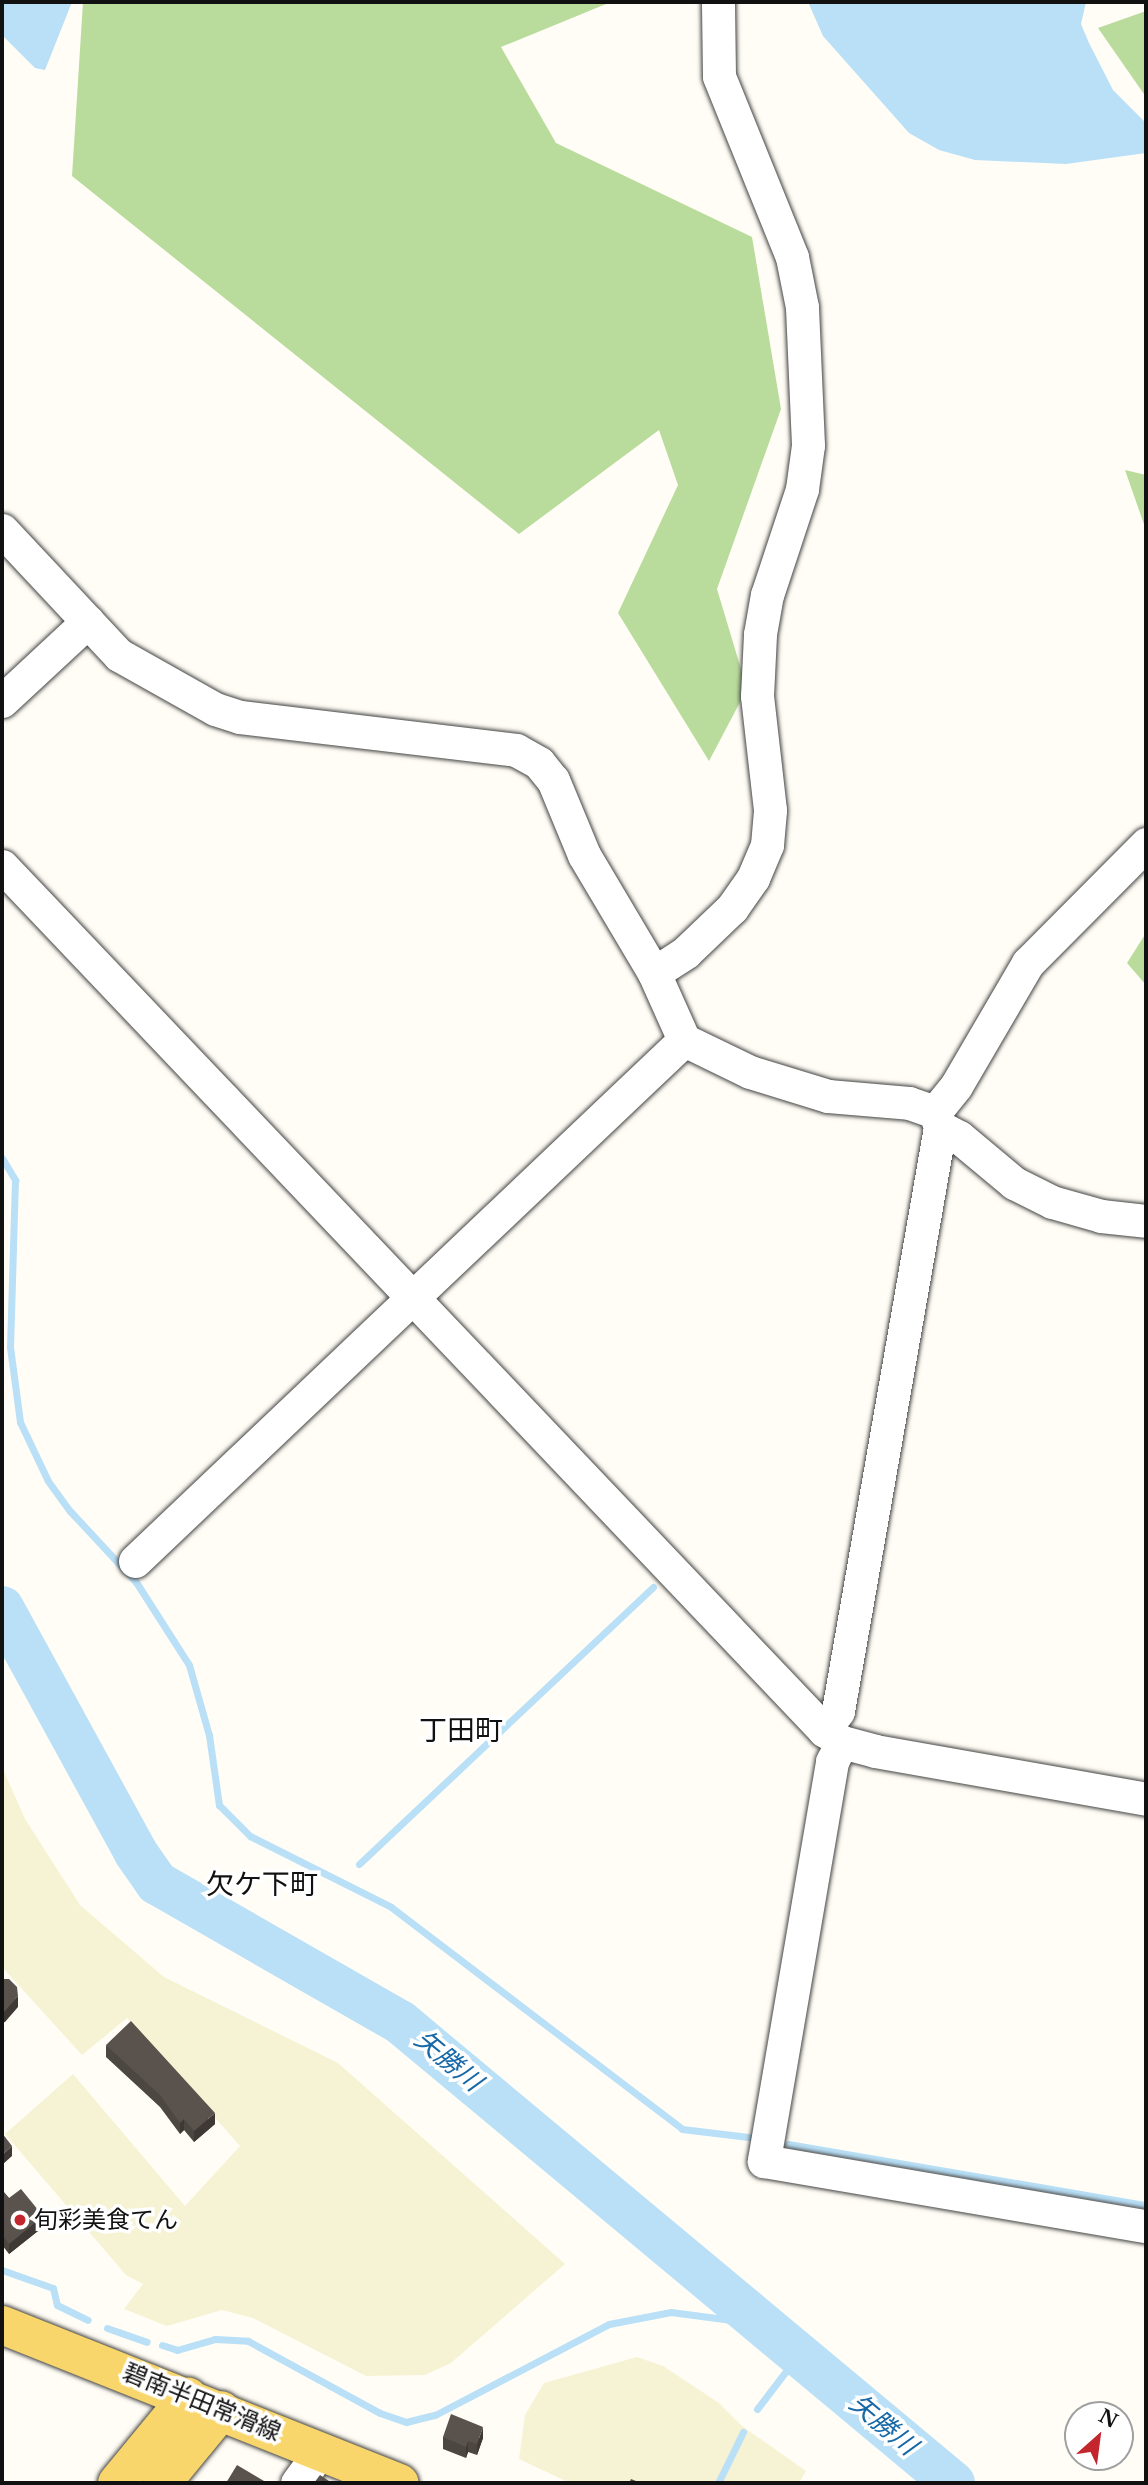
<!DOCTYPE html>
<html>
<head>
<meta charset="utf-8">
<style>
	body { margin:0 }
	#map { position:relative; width:1148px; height:2485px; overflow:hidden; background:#fffdf5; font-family:"Libre Baskerville","Noto Sans JP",serif }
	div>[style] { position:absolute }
	.farmland>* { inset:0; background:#f6f3d4 }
	.forest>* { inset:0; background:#b9dc9c }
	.water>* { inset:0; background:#b9e0f7 }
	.stream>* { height:7px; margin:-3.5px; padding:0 3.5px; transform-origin:3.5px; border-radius:3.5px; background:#b9e0f7 }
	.river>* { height:44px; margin:-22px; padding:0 22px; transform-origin:22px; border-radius:22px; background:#b9e0f7 }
	.roads { filter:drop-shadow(0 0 2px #444) drop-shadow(0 0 2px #444) }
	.minor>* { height:33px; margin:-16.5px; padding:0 16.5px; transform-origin:16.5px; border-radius:16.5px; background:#fff }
	.major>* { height:38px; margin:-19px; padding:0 19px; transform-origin:19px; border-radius:19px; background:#f9d66b }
	.wall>* { inset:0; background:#4d4742 }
	.shaded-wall>* { inset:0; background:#3f3936 }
	.building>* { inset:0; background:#5a524d }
	.dots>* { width:19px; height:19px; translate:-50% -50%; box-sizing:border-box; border:4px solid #fff; border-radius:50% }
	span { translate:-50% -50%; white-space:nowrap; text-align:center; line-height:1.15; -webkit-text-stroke:7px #fff; paint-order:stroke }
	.poi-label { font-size:24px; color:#111 }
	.left { translate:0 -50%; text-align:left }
	.street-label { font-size:24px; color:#111 }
	.water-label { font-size:26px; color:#1768a6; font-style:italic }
	.quarter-label { font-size:28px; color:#111 }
	.frame { position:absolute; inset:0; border:4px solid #111; pointer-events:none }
	.north { position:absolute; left:1064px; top:2401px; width:70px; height:70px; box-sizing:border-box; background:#fff; border:2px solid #a0a0a0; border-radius:50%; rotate:28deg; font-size:19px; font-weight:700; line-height:28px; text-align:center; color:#111 }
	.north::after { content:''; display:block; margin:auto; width:24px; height:32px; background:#c4262e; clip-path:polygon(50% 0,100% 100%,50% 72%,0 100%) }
</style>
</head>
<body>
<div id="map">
	<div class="farmland">
		<i style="clip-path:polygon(2px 1767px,25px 1819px,80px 1905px,164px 1977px,338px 2063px,565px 2264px,451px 2363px,425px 2375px,366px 2376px,253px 2318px,222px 2310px,167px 2326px,124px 2309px,143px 2284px,126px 2275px,5px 2134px,73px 2074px,185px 2206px,240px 2146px,127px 2018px,82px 2055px,2px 1967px)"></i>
		<i style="clip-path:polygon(637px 2357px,663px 2366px,719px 2403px,742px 2426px,806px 2471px,799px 2483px,570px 2483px,519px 2459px,525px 2415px,544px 2383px)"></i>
	</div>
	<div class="forest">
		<i style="clip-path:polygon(83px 2px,611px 2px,501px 47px,556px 143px,752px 237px,781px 409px,717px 589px,747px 689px,709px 761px,618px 613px,678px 485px,659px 430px,519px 534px,72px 176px)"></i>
		<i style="clip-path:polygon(1146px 11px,1146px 97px,1098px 28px)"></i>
		<i style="clip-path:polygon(1125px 470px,1146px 475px,1146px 530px)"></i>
		<i style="clip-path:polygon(1146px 933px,1146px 985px,1127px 963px)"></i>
	</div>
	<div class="water">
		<i style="clip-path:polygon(2px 2px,72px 2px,45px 70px,35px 68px,2px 35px)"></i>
		<i style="clip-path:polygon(808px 2px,1086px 2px,1081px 24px,1089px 43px,1113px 90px,1146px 123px,1146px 153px,1066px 164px,975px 160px,939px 150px,909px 133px,823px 36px)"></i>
	</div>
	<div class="stream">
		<i style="left:2px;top:1158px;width:26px;rotate:59deg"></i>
		<i style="left:15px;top:1180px;width:167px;rotate:91.7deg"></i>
		<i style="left:10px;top:1347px;width:76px;rotate:82.4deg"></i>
		<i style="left:20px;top:1422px;width:65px;rotate:64.6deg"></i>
		<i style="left:48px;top:1481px;width:37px;rotate:54deg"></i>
		<i style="left:70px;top:1511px;width:97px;rotate:47.1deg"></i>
		<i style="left:136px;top:1582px;width:98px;rotate:57.4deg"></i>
		<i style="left:189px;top:1665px;width:73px;rotate:74.1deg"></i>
		<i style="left:209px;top:1735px;width:71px;rotate:81.9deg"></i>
		<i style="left:219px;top:1805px;width:44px;rotate:45deg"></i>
		<i style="left:250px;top:1836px;width:158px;rotate:26.7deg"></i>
		<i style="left:391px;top:1907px;width:366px;rotate:37.3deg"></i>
		<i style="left:682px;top:2129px;width:67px;rotate:6.8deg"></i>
		<i style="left:359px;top:1864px;width:404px;rotate:-43.3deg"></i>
		<i style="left:788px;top:2144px;width:363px;rotate:9.7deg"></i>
		<i style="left:2px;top:2270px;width:54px;rotate:19.4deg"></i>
		<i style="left:53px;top:2288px;width:17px;rotate:77deg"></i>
		<i style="left:57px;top:2305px;width:34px;rotate:26deg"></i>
		<i style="left:107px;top:2328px;width:42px;rotate:19.3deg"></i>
		<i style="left:162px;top:2345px;width:16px;rotate:18deg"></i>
		<i style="left:177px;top:2350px;width:40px;rotate:-16deg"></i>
		<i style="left:215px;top:2339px;width:33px;rotate:3deg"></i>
		<i style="left:248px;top:2341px;width:150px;rotate:28.6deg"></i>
		<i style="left:380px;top:2413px;width:28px;rotate:19deg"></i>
		<i style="left:406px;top:2422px;width:30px;rotate:-14deg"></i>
		<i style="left:435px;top:2415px;width:196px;rotate:-27.6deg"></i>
		<i style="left:609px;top:2324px;width:63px;rotate:-11deg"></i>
		<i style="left:671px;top:2312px;width:61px;rotate:7.6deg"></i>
		<i style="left:731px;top:2320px;width:60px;rotate:22.7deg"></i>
		<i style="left:757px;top:2409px;width:69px;rotate:-52.6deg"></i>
		<i style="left:718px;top:2483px;width:57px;rotate:-63.9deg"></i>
	</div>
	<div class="river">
		<i style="left:2px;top:1608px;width:279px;rotate:61.3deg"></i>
		<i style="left:136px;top:1853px;width:37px;rotate:55deg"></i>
		<i style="left:157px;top:1883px;width:280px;rotate:29.8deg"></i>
		<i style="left:400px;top:2022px;width:720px;rotate:39.82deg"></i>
	</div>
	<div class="roads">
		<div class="minor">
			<i style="left:2px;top:530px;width:171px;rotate:46.9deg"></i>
			<i style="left:119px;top:655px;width:110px;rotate:29.4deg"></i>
			<i style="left:215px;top:709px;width:26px;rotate:18deg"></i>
			<i style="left:240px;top:717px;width:278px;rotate:6.8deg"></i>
			<i style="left:516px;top:750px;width:26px;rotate:29deg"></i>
			<i style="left:539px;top:763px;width:22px;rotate:51deg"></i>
			<i style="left:553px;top:780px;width:81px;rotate:67.5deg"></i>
			<i style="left:584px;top:855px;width:137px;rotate:59.3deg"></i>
			<i style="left:654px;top:973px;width:73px;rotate:65.9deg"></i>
			<i style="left:684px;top:1040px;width:73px;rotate:25.9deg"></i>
			<i style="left:750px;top:1072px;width:82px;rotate:17.1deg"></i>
			<i style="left:828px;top:1096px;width:81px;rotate:4.9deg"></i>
			<i style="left:909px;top:1103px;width:28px;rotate:19deg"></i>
			<i style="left:935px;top:1112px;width:16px;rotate:72deg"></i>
			<i style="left:940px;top:1127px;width:593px;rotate:99.91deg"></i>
			<i style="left:838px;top:1711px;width:24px;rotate:126deg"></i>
			<i style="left:2px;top:701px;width:117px;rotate:-42.9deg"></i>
			<i style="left:2px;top:866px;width:1193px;rotate:46.43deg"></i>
			<i style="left:824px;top:1730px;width:22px;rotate:34deg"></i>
			<i style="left:842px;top:1742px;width:34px;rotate:15deg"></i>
			<i style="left:875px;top:1751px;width:275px;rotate:10deg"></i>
			<i style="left:654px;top:973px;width:38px;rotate:-33deg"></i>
			<i style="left:686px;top:952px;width:64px;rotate:-43.7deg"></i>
			<i style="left:732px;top:908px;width:37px;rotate:-55deg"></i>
			<i style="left:753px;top:878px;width:36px;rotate:-67deg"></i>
			<i style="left:767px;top:845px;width:35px;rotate:-85deg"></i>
			<i style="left:770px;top:810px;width:115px;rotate:-96.5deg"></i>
			<i style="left:757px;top:696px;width:62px;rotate:-87.2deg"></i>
			<i style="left:760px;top:634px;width:40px;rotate:-80deg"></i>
			<i style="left:767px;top:595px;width:112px;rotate:-71.7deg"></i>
			<i style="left:802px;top:489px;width:44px;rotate:-82.2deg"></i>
			<i style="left:808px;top:445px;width:138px;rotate:-92.5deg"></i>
			<i style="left:802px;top:307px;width:51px;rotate:-101.3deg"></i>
			<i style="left:792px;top:257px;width:195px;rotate:-112deg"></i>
			<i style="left:719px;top:76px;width:74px;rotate:-90.8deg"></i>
			<i style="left:935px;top:1112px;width:33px;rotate:-51deg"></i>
			<i style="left:956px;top:1086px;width:143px;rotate:-59.7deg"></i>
			<i style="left:1028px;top:963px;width:168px;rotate:-45.2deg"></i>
			<i style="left:940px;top:1127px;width:21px;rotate:28deg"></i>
			<i style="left:959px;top:1137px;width:72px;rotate:39.9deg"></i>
			<i style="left:1014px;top:1183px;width:42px;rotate:26.6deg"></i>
			<i style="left:1052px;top:1202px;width:51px;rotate:15.9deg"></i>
			<i style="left:1101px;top:1216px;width:45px;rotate:6.3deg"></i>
			<i style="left:135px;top:1561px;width:757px;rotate:-43.5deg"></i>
			<i style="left:842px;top:1742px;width:22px;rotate:117deg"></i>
			<i style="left:832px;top:1762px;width:405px;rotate:99.7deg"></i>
			<i style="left:764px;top:2161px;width:387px;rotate:9.7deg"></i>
			<i style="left:297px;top:2483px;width:41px;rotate:-54deg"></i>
		</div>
		<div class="major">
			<i style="left:2px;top:2325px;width:428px;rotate:21.7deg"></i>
			<i style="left:117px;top:2483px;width:112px;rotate:-50.5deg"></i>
			<i style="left:162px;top:2483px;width:94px;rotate:-50.6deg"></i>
		</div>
	</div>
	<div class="wall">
		<i style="clip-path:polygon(106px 2045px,215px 2124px,194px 2142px,184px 2130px,180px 2134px,160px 2107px,106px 2057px)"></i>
		<i style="clip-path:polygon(2px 2190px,9px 2198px,43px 2227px,9px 2254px,2px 2245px)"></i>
		<i style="clip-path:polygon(443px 2437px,483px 2438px,477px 2455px,468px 2452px,466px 2458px,443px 2449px)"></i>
	</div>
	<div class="shaded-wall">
		<i style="clip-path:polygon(18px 1996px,18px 2007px,5px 2022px,2px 2023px,2px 2012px)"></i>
		<i style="clip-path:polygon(215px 2113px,215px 2124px,194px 2142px,194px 2131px)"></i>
		<i style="clip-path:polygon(184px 2119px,184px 2130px,180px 2134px,180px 2123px)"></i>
		<i style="clip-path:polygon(12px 2146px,12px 2156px,2px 2165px,2px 2155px)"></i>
		<i style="clip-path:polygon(43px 2216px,43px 2227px,9px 2254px,9px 2244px)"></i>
		<i style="clip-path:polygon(483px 2427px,483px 2438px,477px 2455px,477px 2444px)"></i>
		<i style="clip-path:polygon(468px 2441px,468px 2452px,466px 2458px,466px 2447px)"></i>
	</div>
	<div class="building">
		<i style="clip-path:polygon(2px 1979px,9px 1979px,17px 1987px,18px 1996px,5px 2011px,2px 2012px)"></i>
		<i style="clip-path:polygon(131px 2021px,215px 2113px,194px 2131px,184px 2119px,180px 2123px,160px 2095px,106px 2045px)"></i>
		<i style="clip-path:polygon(2px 2133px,12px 2146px,2px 2155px)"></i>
		<i style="clip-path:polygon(21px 2189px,43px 2216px,9px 2244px,2px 2234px,2px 2190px,9px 2198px)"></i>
		<i style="clip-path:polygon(451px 2414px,483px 2427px,477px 2444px,468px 2441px,466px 2447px,443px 2437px)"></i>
		<i style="clip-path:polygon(237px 2465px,264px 2481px,263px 2483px,226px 2483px)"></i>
		<i style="clip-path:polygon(320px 2475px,332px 2483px,314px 2483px)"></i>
		<i style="clip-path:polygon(631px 2479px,641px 2483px,629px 2483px)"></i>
	</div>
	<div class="dots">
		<i style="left:20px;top:2220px;background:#c4262e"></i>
	</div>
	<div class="poi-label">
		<span class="left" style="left:34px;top:2220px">旬彩美食てん</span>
	</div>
	<div class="street-label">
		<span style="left:202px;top:2402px;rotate:22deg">碧南半田常滑線</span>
	</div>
	<div class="water-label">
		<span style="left:448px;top:2061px;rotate:40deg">矢勝川</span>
		<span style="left:883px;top:2425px;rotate:40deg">矢勝川</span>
	</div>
	<div class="quarter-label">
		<span style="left:461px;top:1731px">丁田町</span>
		<span style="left:262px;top:1885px">欠ケ下町</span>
	</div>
	<div class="frame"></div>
	<div class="north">N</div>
</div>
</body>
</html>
